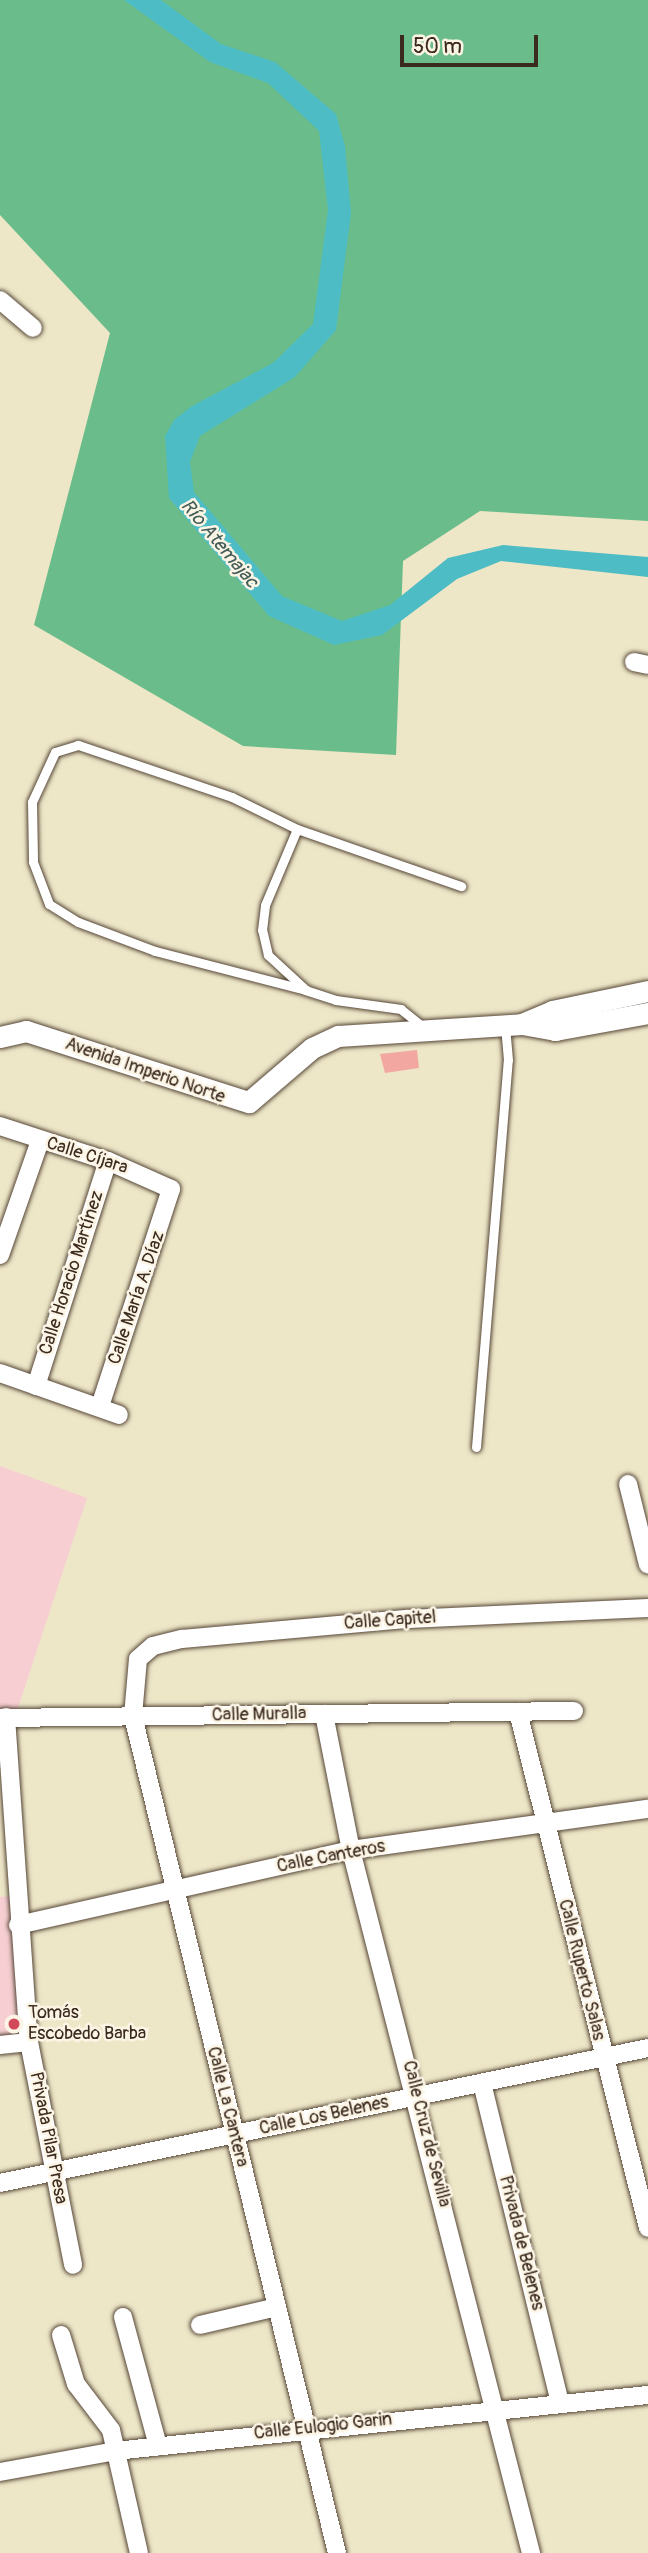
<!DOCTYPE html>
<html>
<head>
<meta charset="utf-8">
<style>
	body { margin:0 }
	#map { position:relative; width:648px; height:2553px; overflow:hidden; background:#ede6c7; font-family:Pangolin,sans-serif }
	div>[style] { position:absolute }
	.built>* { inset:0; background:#f7cfd2 }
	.forest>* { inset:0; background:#6abd8a }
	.water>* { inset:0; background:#4ebcc4 }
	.building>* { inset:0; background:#f2a7a1 }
	.roads { filter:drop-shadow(0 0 2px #564637) drop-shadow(0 0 2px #564637) }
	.service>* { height:9px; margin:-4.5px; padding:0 4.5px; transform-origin:4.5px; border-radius:4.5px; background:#fff }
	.minor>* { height:18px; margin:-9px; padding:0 9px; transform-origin:9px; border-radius:9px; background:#fff }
	.tertiary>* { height:21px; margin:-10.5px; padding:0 10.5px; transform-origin:10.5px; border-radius:10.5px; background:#fff }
	.dots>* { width:19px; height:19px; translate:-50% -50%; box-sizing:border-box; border:4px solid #fcf5e5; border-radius:50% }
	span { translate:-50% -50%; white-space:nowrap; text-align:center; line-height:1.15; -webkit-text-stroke:5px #fcf5e5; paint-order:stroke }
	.street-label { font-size:18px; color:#3b2a1e }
	.poi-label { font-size:18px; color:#3b2a1e }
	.left { translate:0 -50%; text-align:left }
	.water-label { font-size:19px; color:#425d58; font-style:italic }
	.scale { position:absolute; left:400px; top:35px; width:138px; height:32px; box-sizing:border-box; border:4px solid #3b2a1e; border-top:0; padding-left:9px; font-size:21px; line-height:24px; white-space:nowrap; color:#3b2a1e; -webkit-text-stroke:5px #fcf5e5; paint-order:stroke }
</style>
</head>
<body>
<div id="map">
	<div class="built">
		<i style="clip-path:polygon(0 1466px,87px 1498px,17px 1711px,0 1711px)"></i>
		<i style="clip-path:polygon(10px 1896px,23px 2036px,0 2038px,0 1897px)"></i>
	</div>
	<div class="forest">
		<i style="clip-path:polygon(0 0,648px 0,648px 521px,480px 511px,403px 561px,396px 755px,243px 746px,34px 625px,110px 333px,0 215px)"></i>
	</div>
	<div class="water">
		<i style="clip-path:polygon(124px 0,161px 0,221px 44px,275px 62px,336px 114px,345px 146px,351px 213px,336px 330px,295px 377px,200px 436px,190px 462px,194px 492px,282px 596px,342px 621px,390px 605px,448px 558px,503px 545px,648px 557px,648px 577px,501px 561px,457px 579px,382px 635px,334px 645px,269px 616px,169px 498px,165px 436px,174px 420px,192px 406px,273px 363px,313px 324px,328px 210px,319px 131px,268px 83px,210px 62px)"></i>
	</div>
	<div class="building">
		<i style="clip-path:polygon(417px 1050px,419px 1068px,385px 1073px,380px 1054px)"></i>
	</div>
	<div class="roads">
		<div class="service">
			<i style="left:297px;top:829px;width:72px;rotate:-153.8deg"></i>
			<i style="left:232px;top:797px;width:163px;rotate:-161.3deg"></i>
			<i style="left:78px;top:745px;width:24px;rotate:163deg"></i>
			<i style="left:55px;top:752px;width:55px;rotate:114.7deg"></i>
			<i style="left:32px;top:802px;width:60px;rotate:89deg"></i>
			<i style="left:33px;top:862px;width:45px;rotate:69.1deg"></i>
			<i style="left:49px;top:904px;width:34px;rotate:32deg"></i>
			<i style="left:78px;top:922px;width:82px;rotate:20.6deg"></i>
			<i style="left:155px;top:951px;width:156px;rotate:14.5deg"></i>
			<i style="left:423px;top:1027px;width:28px;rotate:-141deg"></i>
			<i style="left:401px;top:1009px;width:66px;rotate:-172.1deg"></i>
			<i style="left:336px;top:1000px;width:32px;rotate:-162deg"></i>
			<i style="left:306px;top:990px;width:52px;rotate:-137.4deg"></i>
			<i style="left:268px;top:955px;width:26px;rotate:-103deg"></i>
			<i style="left:262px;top:930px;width:25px;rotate:-83deg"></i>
			<i style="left:265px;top:905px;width:82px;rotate:-67.2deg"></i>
			<i style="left:297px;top:829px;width:174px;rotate:19.2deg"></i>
			<i style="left:476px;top:1447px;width:388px;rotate:-85.3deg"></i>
			<i style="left:508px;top:1060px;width:33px;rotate:-95deg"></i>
		</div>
		<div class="minor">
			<i style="left:0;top:300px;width:43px;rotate:40.3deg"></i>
			<i style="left:634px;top:662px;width:14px;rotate:12deg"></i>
			<i style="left:0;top:1126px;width:114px;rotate:18deg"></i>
			<i style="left:108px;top:1161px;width:69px;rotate:24deg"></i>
			<i style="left:171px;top:1189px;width:228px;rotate:108.1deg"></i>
			<i style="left:0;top:1255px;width:121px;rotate:-70.7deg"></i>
			<i style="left:0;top:1373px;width:126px;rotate:19.4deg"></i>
			<i style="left:36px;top:1386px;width:236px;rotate:-72.3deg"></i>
			<i style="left:628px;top:1484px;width:83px;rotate:76.1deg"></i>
			<i style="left:518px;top:1712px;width:532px;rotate:75.86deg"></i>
			<i style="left:324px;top:1714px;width:139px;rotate:78.8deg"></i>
			<i style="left:351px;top:1850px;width:726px;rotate:75.64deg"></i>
			<i style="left:6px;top:1717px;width:326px;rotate:86deg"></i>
			<i style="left:29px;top:2042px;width:227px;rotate:78.8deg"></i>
			<i style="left:0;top:1718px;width:574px;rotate:-0.7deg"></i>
			<i style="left:18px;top:1925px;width:341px;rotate:-12.7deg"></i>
			<i style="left:351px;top:1850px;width:300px;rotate:-7.9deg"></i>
			<i style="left:0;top:2045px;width:29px;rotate:-6deg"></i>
			<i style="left:482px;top:2083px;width:330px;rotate:76.3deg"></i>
			<i style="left:0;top:2183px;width:662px;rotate:-11.77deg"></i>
			<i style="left:123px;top:2317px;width:134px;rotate:74.8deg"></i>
			<i style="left:200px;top:2325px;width:79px;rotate:-13.2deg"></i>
			<i style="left:61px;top:2335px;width:51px;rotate:73deg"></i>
			<i style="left:76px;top:2384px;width:58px;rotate:52.7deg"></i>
			<i style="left:111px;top:2430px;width:126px;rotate:77.2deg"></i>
			<i style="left:0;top:2472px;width:117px;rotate:-10.3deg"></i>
			<i style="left:115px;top:2451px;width:536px;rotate:-6deg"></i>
			<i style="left:337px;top:2553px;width:862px;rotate:-103.7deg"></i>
			<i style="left:133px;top:1716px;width:57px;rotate:-85deg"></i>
			<i style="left:138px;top:1659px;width:20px;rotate:-41deg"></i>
			<i style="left:153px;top:1646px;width:30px;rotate:-14deg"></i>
			<i style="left:182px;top:1639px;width:227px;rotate:-5.1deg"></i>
			<i style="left:408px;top:1619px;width:240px;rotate:-2.6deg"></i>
		</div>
		<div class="tertiary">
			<i style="left:522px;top:1024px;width:33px;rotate:-23deg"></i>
			<i style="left:552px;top:1011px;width:98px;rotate:-11.8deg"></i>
			<i style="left:0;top:1037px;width:27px;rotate:-13deg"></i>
			<i style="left:26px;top:1031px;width:234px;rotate:17.7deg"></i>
			<i style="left:249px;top:1102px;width:83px;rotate:-40.6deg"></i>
			<i style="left:312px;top:1048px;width:29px;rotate:-25deg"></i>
			<i style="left:338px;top:1036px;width:184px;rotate:-3.7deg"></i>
			<i style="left:522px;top:1024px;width:34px;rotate:10deg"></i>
			<i style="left:555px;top:1030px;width:95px;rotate:-10.4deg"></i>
		</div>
	</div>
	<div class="dots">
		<i style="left:14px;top:2024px;background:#d1495b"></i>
	</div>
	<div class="street-label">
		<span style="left:145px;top:1071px;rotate:19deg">Avenida Imperio Norte</span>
		<span style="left:87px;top:1156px;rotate:18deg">Calle Cíjara</span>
		<span style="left:72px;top:1273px;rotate:-72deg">Calle Horacio Martínez</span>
		<span style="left:137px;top:1298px;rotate:-71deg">Calle María A. Díaz</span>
		<span style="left:390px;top:1621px;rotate:-4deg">Calle Capitel</span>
		<span style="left:259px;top:1715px;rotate:-1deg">Calle Muralla</span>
		<span style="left:331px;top:1857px;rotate:-11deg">Calle Canteros</span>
		<span style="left:581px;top:1970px;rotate:76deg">Calle Ruperto Salas</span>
		<span style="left:227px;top:2107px;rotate:76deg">Calle La Cantera</span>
		<span style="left:324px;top:2116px;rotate:-12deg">Calle Los Belenes</span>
		<span style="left:426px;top:2134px;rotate:76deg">Calle Cruz de Sevilla</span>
		<span style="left:48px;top:2138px;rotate:79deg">Privada Pilar Presa</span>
		<span style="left:521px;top:2243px;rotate:76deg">Privada de Belenes</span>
		<span style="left:323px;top:2427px;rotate:-6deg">Calle Eulogio Garin</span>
	</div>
	<div class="poi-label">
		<span class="left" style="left:28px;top:2024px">Tomás<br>Escobedo Barba</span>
	</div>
	<div class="water-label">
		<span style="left:219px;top:544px;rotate:50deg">Río Atemajac</span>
	</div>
	<div class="scale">50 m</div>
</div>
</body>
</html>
